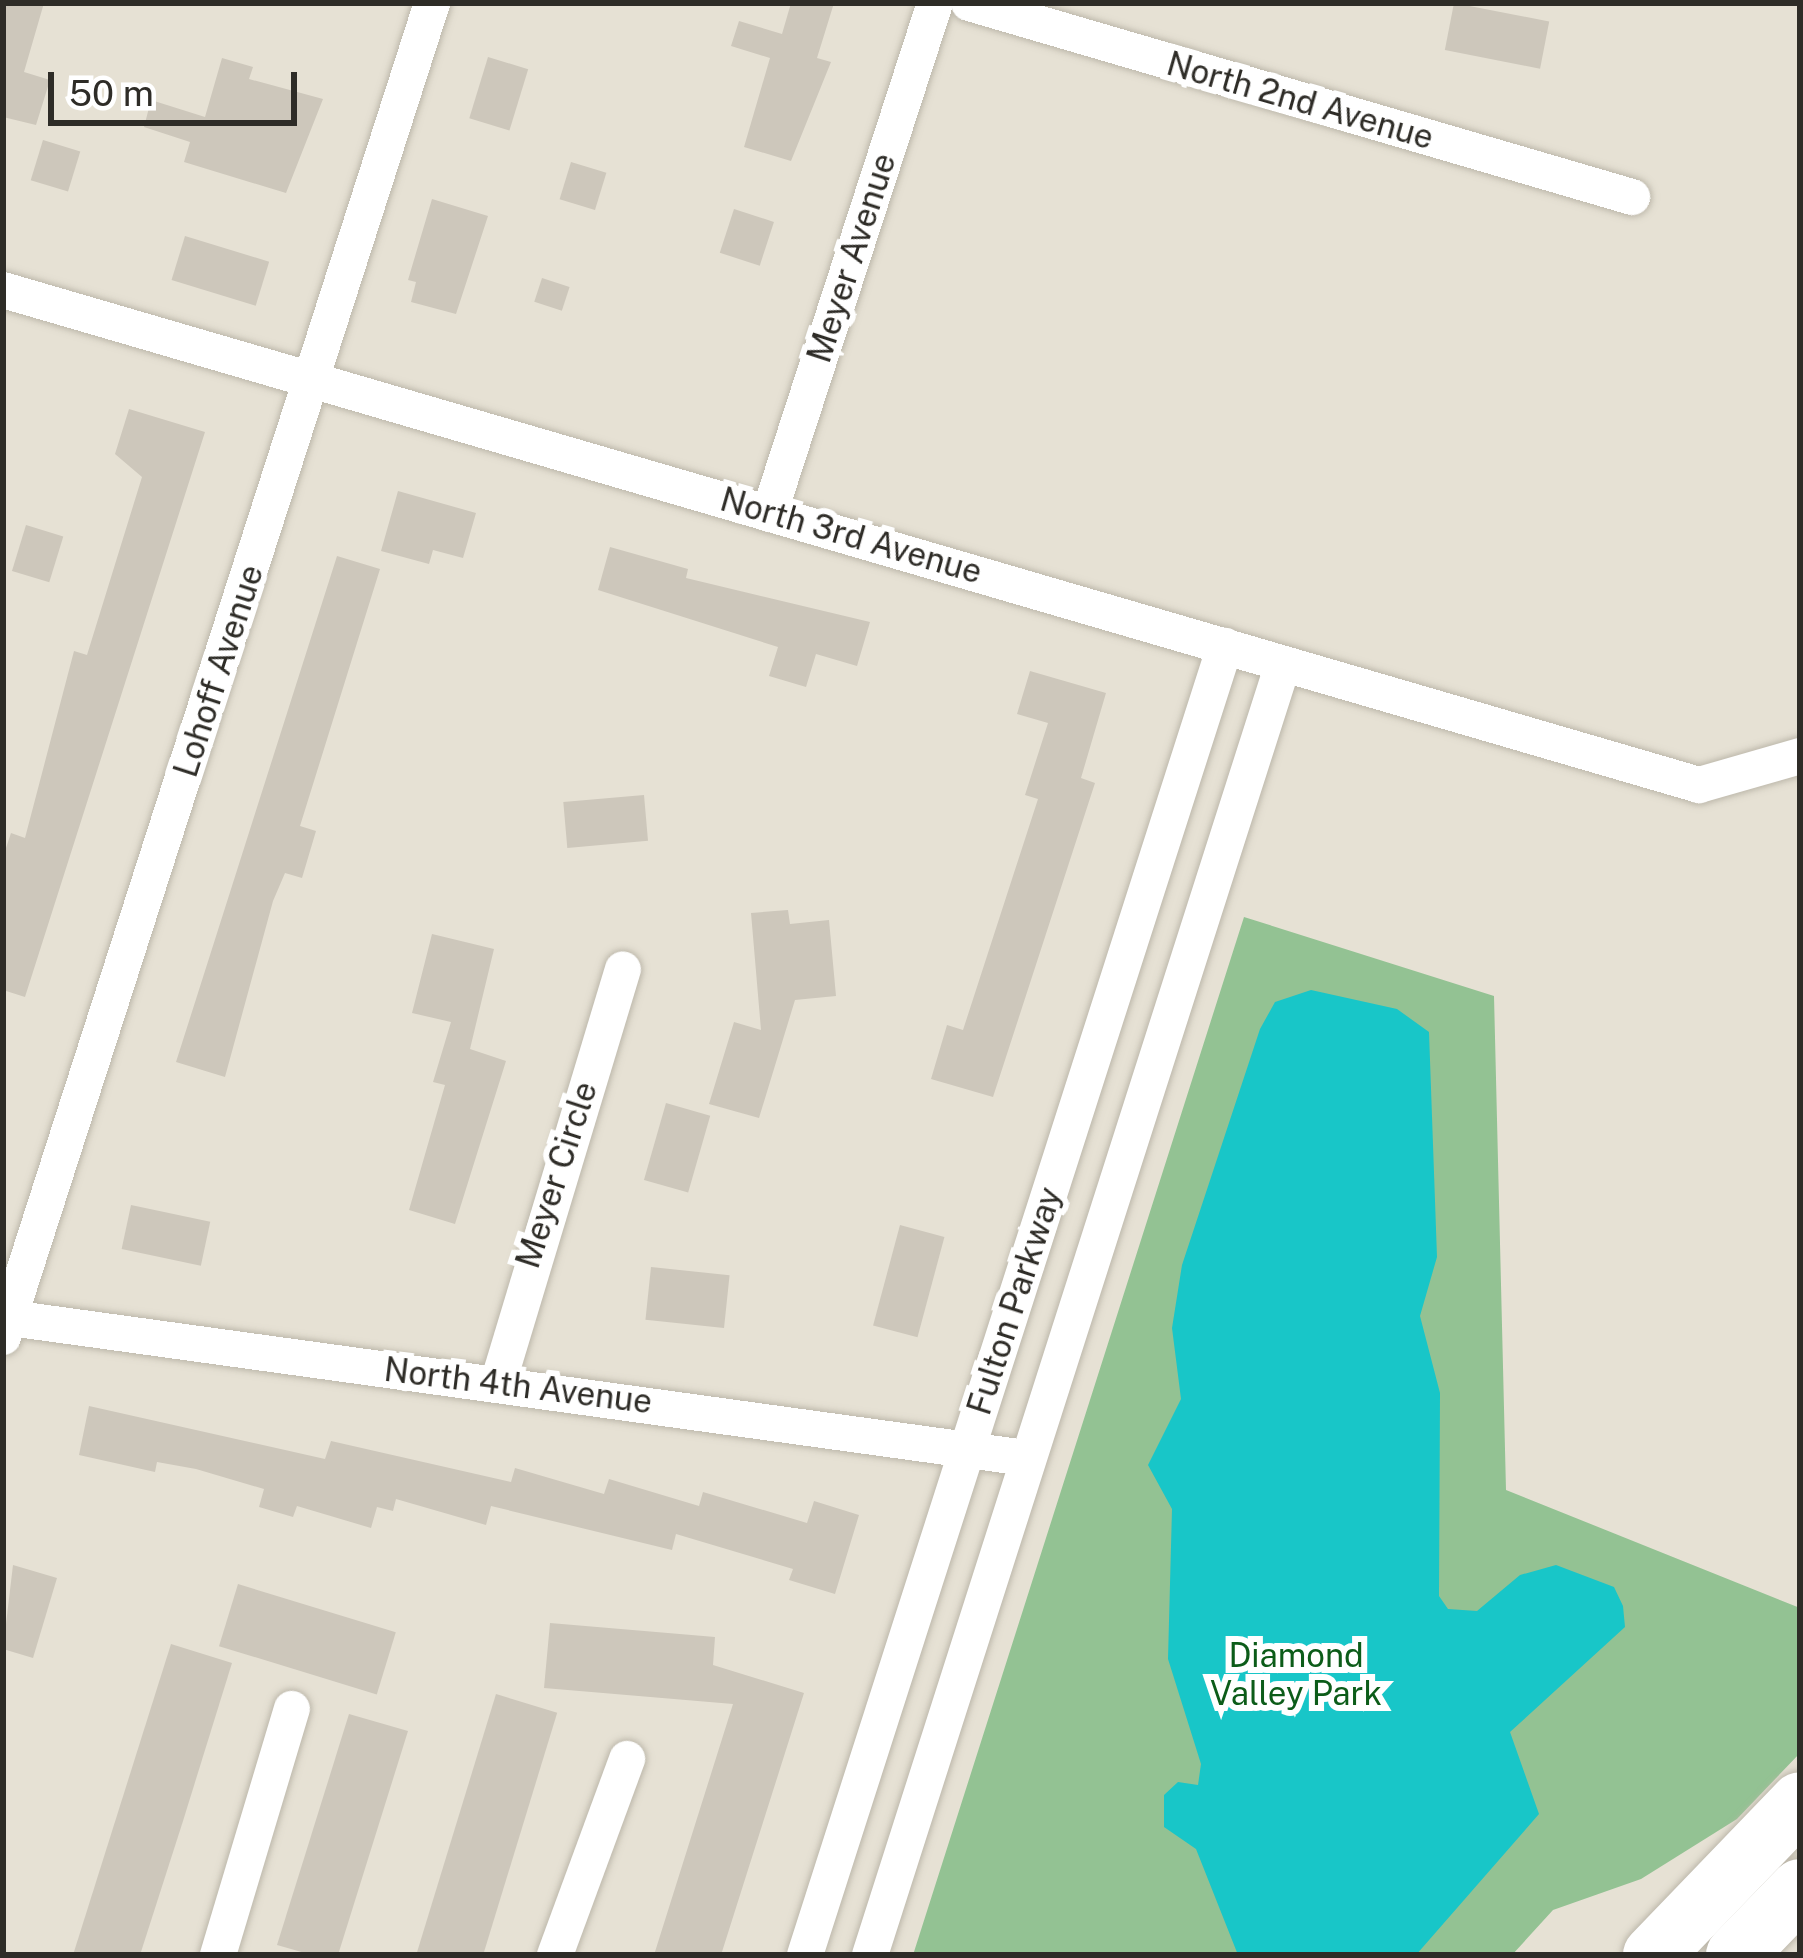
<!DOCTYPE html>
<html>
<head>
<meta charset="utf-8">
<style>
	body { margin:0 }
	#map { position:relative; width:1803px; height:1958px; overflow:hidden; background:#e6e1d4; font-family:"Public Sans",sans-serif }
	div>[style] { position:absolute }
	.green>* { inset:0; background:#93c293 }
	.water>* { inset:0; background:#18c6c8 }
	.building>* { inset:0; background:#cdc7bb; transform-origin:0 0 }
	.roads { filter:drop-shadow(0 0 3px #bdb8ab) drop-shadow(0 0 3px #bdb8ab) }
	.minor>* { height:36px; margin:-18px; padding:0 18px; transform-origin:18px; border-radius:18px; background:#fff }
	.primary>* { height:60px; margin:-30px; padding:0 30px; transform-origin:30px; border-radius:30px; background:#fff }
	span { translate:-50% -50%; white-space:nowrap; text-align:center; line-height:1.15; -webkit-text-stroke:12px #fff; paint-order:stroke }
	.street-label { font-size:33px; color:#2e2c27 }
	.park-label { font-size:33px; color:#0c5c19 }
	.frame { position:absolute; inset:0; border:6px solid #2e2c27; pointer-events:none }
	.scale { position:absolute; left:48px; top:72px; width:249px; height:54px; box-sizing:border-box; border:6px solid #2e2c27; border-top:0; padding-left:15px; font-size:36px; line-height:42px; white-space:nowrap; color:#2e2c27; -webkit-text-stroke:9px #fff; paint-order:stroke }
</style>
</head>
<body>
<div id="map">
	<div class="green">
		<i style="clip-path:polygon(1244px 917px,1494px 996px,1506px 1490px,1800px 1608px,1800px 1753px,1737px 1819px,1641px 1879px,1553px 1910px,1512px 1955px,913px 1955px)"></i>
	</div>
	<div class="water">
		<i style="clip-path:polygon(1311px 990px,1397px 1009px,1429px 1032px,1437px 1257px,1420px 1316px,1440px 1393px,1439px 1596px,1448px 1609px,1477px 1611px,1520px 1575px,1556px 1565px,1614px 1587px,1623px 1606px,1625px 1627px,1510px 1732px,1539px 1814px,1416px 1955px,1238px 1955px,1196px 1849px,1164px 1827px,1164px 1795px,1178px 1782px,1198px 1785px,1201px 1764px,1168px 1659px,1172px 1509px,1148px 1465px,1181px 1399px,1172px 1328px,1182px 1265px,1260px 1029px,1275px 1002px)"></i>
	</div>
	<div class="building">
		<i style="clip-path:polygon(3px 3px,44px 3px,24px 72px,50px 80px,36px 125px,3px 117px)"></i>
		<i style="clip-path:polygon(791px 3px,834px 3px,817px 58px,831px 62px,791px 161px,744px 147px,770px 58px,731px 46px,739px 21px,782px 34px)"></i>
		<i style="left:1454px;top:3px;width:97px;height:48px;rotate:11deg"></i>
		<i style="left:488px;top:57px;width:42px;height:64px;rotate:17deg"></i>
		<i style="clip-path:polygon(222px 58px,253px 67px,249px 79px,323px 99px,286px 193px,184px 162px,190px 142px,144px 127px,151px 100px,205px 117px)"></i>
		<i style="left:43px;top:140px;width:39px;height:42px;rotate:17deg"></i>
		<i style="left:571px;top:162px;width:37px;height:39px;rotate:17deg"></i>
		<i style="clip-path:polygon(432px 199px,488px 216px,456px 314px,411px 302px,416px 282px,408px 280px)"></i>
		<i style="left:734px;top:209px;width:42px;height:46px;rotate:18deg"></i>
		<i style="left:185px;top:236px;width:88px;height:46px;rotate:17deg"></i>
		<i style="left:542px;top:278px;width:29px;height:25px;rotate:18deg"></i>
		<i style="clip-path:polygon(129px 409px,205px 432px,25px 997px,3px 990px,3px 857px,11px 833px,25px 838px,74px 651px,87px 655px,142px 477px,115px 454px)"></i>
		<i style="clip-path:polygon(398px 491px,476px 513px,463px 558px,433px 550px,429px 564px,381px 551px)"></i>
		<i style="left:26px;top:525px;width:39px;height:48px;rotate:17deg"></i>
		<i style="clip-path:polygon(610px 547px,688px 569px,686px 578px,870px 622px,857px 666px,816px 654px,806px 687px,769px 676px,778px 647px,598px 590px)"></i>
		<i style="clip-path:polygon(337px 556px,380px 569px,300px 826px,316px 831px,302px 878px,285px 873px,273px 901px,225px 1077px,176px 1062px)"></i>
		<i style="clip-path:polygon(1030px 671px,1106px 693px,1081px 778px,1095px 783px,993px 1097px,931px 1079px,947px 1025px,963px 1030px,1038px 799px,1025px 795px,1048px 723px,1017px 714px)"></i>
		<i style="left:644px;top:795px;width:46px;height:81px;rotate:85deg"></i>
		<i style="clip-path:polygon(788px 910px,790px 924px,829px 920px,836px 996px,795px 1000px,759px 1118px,709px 1104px,734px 1022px,761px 1030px,751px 913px)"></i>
		<i style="clip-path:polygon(432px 934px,494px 949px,470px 1049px,506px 1061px,455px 1224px,409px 1210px,445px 1085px,433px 1082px,451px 1022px,412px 1013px)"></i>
		<i style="left:666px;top:1103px;width:46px;height:80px;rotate:16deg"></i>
		<i style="left:131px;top:1205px;width:81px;height:45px;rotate:12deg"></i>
		<i style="left:900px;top:1225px;width:46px;height:104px;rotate:15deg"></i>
		<i style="left:651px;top:1267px;width:79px;height:53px;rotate:6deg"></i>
		<i style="clip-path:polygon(89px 1406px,325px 1459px,331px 1441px,511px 1482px,515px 1468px,604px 1494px,609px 1479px,699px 1506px,703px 1492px,807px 1523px,814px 1501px,859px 1515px,835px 1594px,789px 1580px,793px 1569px,676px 1534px,672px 1550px,491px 1506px,486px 1525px,396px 1499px,393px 1511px,377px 1507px,371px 1528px,297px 1506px,293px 1517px,259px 1507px,264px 1489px,196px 1469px,157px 1462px,155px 1472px,79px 1455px)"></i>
		<i style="clip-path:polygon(13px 1565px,57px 1578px,33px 1658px,3px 1649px)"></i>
		<i style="left:238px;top:1584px;width:165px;height:65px;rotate:17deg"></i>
		<i style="clip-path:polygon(550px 1623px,715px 1637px,713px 1665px,804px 1693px,721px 1955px,654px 1955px,733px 1704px,544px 1688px)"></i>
		<i style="clip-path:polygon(171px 1644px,232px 1663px,183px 1821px,140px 1955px,73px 1955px)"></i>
		<i style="left:496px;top:1694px;width:64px;height:273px;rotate:17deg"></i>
		<i style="clip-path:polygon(349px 1714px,408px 1731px,338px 1955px,312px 1955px,277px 1945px)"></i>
	</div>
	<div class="roads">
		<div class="minor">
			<i style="left:969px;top:3px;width:691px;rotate:16.31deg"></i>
			<i style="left:3px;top:290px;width:1767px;rotate:16.27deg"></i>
			<i style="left:1699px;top:785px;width:105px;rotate:-16deg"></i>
			<i style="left:769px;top:514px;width:537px;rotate:-72deg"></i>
			<i style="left:3px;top:1317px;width:1033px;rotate:7.85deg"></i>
			<i style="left:3px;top:1337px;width:1401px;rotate:-72.17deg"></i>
			<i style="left:498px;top:1383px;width:432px;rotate:-73.2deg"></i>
			<i style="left:218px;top:1955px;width:257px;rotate:-73.3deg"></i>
			<i style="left:555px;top:1955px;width:209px;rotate:-69.8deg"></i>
			<i style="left:805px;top:1955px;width:1375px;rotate:-72.21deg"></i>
			<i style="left:870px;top:1955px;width:1355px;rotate:-72.26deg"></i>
		</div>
		<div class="primary">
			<i style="left:1653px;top:1955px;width:212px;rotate:-46.1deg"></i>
			<i style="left:1736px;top:1955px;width:92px;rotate:-45.9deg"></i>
		</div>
	</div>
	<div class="street-label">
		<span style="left:1300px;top:101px;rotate:16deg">North 2nd Avenue</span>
		<span style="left:852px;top:258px;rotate:-72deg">Meyer Avenue</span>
		<span style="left:851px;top:536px;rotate:16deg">North 3rd Avenue</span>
		<span style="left:219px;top:671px;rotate:-72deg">Lohoff Avenue</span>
		<span style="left:557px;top:1175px;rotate:-72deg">Meyer Circle</span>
		<span style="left:1015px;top:1301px;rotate:-72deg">Fulton Parkway</span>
		<span style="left:518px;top:1386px;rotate:7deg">North 4th Avenue</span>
	</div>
	<div class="park-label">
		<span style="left:1296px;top:1675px">Diamond<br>Valley Park</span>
	</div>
	<div class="frame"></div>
	<div class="scale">50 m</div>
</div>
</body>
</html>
